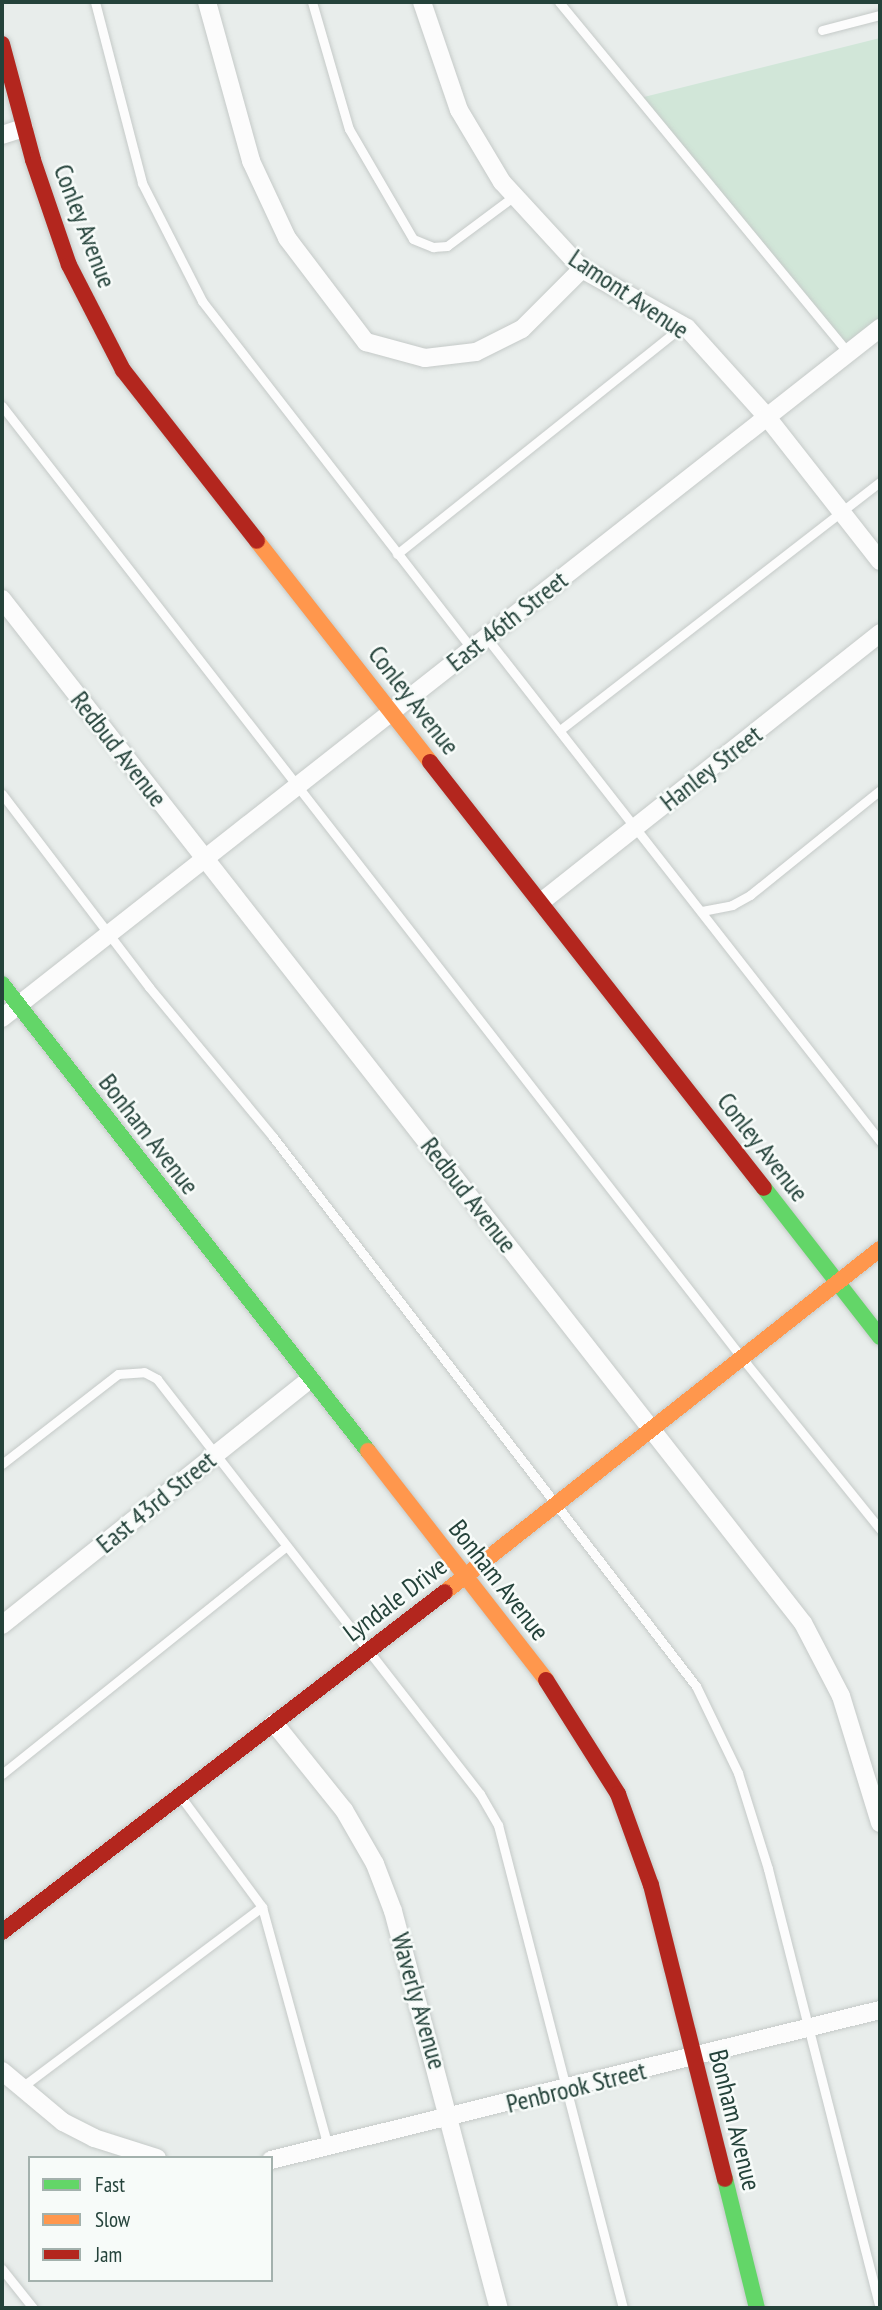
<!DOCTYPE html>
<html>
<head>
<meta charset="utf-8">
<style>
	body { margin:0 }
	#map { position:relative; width:882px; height:2310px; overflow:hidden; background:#e8edeb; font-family:"PT Sans Narrow",sans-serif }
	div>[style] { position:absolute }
	.green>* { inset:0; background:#d1e6d8 }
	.roads { filter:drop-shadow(0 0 2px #c5cac8) drop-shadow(0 0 2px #c5cac8) }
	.lane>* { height:9px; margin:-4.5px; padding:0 4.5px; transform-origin:4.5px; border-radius:4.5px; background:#fcfcfc }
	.street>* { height:18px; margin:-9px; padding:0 9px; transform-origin:9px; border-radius:9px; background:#fcfcfc }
	.fast>* { height:16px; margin:-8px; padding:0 8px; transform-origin:8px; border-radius:8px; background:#63d668 }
	.slow>* { height:16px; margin:-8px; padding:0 8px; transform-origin:8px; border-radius:8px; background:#ff974d }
	.jam>* { height:16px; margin:-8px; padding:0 8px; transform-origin:8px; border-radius:8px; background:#b3261e }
	span { translate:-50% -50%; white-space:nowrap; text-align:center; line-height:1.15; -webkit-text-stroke:5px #f7fbf9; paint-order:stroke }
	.street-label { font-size:26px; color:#24423a }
	.frame { position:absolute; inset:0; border:4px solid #24423a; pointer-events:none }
	.legend { position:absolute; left:28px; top:2156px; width:245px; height:126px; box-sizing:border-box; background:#f7fbf9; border:2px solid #a3b1ad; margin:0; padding:9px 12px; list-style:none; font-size:21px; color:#24423a }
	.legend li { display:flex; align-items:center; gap:14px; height:35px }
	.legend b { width:35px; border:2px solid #a3b1ad }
</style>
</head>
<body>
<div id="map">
	<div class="green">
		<i style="clip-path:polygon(880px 38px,880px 328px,849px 353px,640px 98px)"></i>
	</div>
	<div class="roads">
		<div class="lane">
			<i style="left:95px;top:2px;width:187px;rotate:75.4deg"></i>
			<i style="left:142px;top:183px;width:132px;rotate:63deg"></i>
			<i style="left:202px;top:301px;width:440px;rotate:52.2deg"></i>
			<i style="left:312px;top:2px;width:132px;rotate:73.8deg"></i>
			<i style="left:349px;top:129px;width:127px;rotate:59.8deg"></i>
			<i style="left:413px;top:239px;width:22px;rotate:22deg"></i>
			<i style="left:433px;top:247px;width:14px;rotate:-4deg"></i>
			<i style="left:447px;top:246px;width:84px;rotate:-36.7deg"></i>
			<i style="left:559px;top:2px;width:455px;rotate:50.5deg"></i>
			<i style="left:822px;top:30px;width:60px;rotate:-14.5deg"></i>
			<i style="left:2px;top:406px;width:1206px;rotate:52.14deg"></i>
			<i style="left:742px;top:1358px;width:220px;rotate:51.1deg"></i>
			<i style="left:397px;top:554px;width:366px;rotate:-38.6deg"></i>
			<i style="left:486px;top:637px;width:640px;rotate:51.98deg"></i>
			<i style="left:560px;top:730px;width:405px;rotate:-37.8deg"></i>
			<i style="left:2px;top:794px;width:243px;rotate:52.7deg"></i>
			<i style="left:149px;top:987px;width:195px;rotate:50.4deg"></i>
			<i style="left:273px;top:1137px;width:693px;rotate:52.39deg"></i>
			<i style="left:696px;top:1686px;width:97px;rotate:64.2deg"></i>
			<i style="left:738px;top:1773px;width:101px;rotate:72.6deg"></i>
			<i style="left:768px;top:1869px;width:452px;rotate:75.7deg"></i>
			<i style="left:702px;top:911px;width:31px;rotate:-11deg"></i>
			<i style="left:732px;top:905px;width:21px;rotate:-29deg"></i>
			<i style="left:750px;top:895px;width:167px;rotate:-38.9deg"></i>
			<i style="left:2px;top:1464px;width:147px;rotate:-37.8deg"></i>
			<i style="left:118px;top:1374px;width:26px;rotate:-4deg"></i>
			<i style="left:144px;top:1372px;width:15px;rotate:28deg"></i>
			<i style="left:157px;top:1379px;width:526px;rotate:52.11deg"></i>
			<i style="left:480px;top:1794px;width:36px;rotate:60deg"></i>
			<i style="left:498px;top:1825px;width:499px;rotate:75.5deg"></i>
			<i style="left:2px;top:1774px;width:363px;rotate:-38.7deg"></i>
			<i style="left:181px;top:1797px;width:137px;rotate:53.6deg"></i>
			<i style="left:262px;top:1907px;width:249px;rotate:74.6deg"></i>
			<i style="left:22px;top:2087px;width:300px;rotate:-36.9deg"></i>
			<i style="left:2px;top:2269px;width:50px;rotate:51.5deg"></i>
		</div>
		<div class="street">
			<i style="left:207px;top:2px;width:165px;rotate:74.5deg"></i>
			<i style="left:251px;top:161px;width:85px;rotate:64.9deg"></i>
			<i style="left:287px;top:238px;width:131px;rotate:52.8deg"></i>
			<i style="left:366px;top:342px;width:61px;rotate:15.2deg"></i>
			<i style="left:425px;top:358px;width:51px;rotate:-6.7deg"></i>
			<i style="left:476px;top:352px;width:51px;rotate:-26.6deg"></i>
			<i style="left:522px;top:329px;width:85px;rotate:-45deg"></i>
			<i style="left:422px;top:2px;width:114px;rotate:71.1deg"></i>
			<i style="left:459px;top:110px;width:84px;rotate:59.2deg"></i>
			<i style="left:502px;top:182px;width:118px;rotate:47.4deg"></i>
			<i style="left:582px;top:269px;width:120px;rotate:29.3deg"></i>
			<i style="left:687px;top:328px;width:120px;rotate:48deg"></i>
			<i style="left:767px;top:417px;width:183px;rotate:51.9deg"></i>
			<i style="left:2px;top:135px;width:23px;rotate:-18deg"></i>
			<i style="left:2px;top:599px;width:1300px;rotate:51.97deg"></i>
			<i style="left:803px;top:1623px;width:82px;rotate:62.5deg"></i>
			<i style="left:841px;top:1696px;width:133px;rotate:72.9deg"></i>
			<i style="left:541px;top:902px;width:433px;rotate:-38.4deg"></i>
			<i style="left:2px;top:1018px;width:1117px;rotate:-38.16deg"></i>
			<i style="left:2px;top:1625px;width:394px;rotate:-38.6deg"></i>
			<i style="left:274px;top:1723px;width:112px;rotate:51.2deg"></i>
			<i style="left:344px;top:1810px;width:62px;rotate:60.1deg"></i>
			<i style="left:375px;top:1864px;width:50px;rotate:69deg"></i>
			<i style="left:393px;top:1911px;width:411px;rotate:75.1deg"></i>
			<i style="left:2px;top:2071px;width:80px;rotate:39.9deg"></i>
			<i style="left:63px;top:2122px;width:35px;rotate:27deg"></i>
			<i style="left:94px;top:2138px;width:66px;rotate:17.6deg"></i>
			<i style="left:271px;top:2160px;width:627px;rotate:-13.84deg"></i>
		</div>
		<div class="fast">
			<i style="left:2px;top:984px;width:593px;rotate:51.91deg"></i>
			<i style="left:764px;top:1188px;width:189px;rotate:52.1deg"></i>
			<i style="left:725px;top:2179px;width:133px;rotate:76.1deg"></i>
		</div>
		<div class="slow">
			<i style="left:257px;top:541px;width:281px;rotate:51.9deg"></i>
			<i style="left:368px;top:1451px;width:290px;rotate:52.1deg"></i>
			<i style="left:445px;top:1592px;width:554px;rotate:-38.26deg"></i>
		</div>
		<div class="jam">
			<i style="left:2px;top:44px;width:120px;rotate:75deg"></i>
			<i style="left:33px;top:160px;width:111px;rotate:71.1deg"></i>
			<i style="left:69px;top:265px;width:118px;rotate:62.8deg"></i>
			<i style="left:123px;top:370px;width:217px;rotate:51.9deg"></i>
			<i style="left:430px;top:762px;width:541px;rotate:51.9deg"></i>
			<i style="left:546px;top:1680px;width:135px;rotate:57.7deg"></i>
			<i style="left:618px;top:1794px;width:97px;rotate:70.1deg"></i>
			<i style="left:651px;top:1885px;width:303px;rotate:75.9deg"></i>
			<i style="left:2px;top:1932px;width:558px;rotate:-37.51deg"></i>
		</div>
	</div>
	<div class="street-label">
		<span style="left:85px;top:226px;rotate:69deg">Conley Avenue</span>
		<span style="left:629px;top:294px;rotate:34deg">Lamont Avenue</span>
		<span style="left:507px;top:621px;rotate:-38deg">East 46th Street</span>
		<span style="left:414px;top:700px;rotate:52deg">Conley Avenue</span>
		<span style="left:119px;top:749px;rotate:52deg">Redbud Avenue</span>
		<span style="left:711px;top:768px;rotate:-38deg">Hanley Street</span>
		<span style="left:149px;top:1134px;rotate:52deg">Bonham Avenue</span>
		<span style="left:763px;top:1147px;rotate:52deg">Conley Avenue</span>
		<span style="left:469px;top:1195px;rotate:52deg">Redbud Avenue</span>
		<span style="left:156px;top:1502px;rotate:-39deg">East 43rd Street</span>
		<span style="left:499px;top:1580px;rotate:52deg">Bonham Avenue</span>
		<span style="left:395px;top:1599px;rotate:-37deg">Lyndale Drive</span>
		<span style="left:419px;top:2001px;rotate:74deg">Waverly Avenue</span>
		<span style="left:576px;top:2087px;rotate:-14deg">Penbrook Street</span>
		<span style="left:735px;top:2120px;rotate:76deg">Bonham Avenue</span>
	</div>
	<div class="frame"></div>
	<ul class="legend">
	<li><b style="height:9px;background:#63d668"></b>Fast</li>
	<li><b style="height:9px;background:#ff974d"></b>Slow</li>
	<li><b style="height:9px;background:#b3261e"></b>Jam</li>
	</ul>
</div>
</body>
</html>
